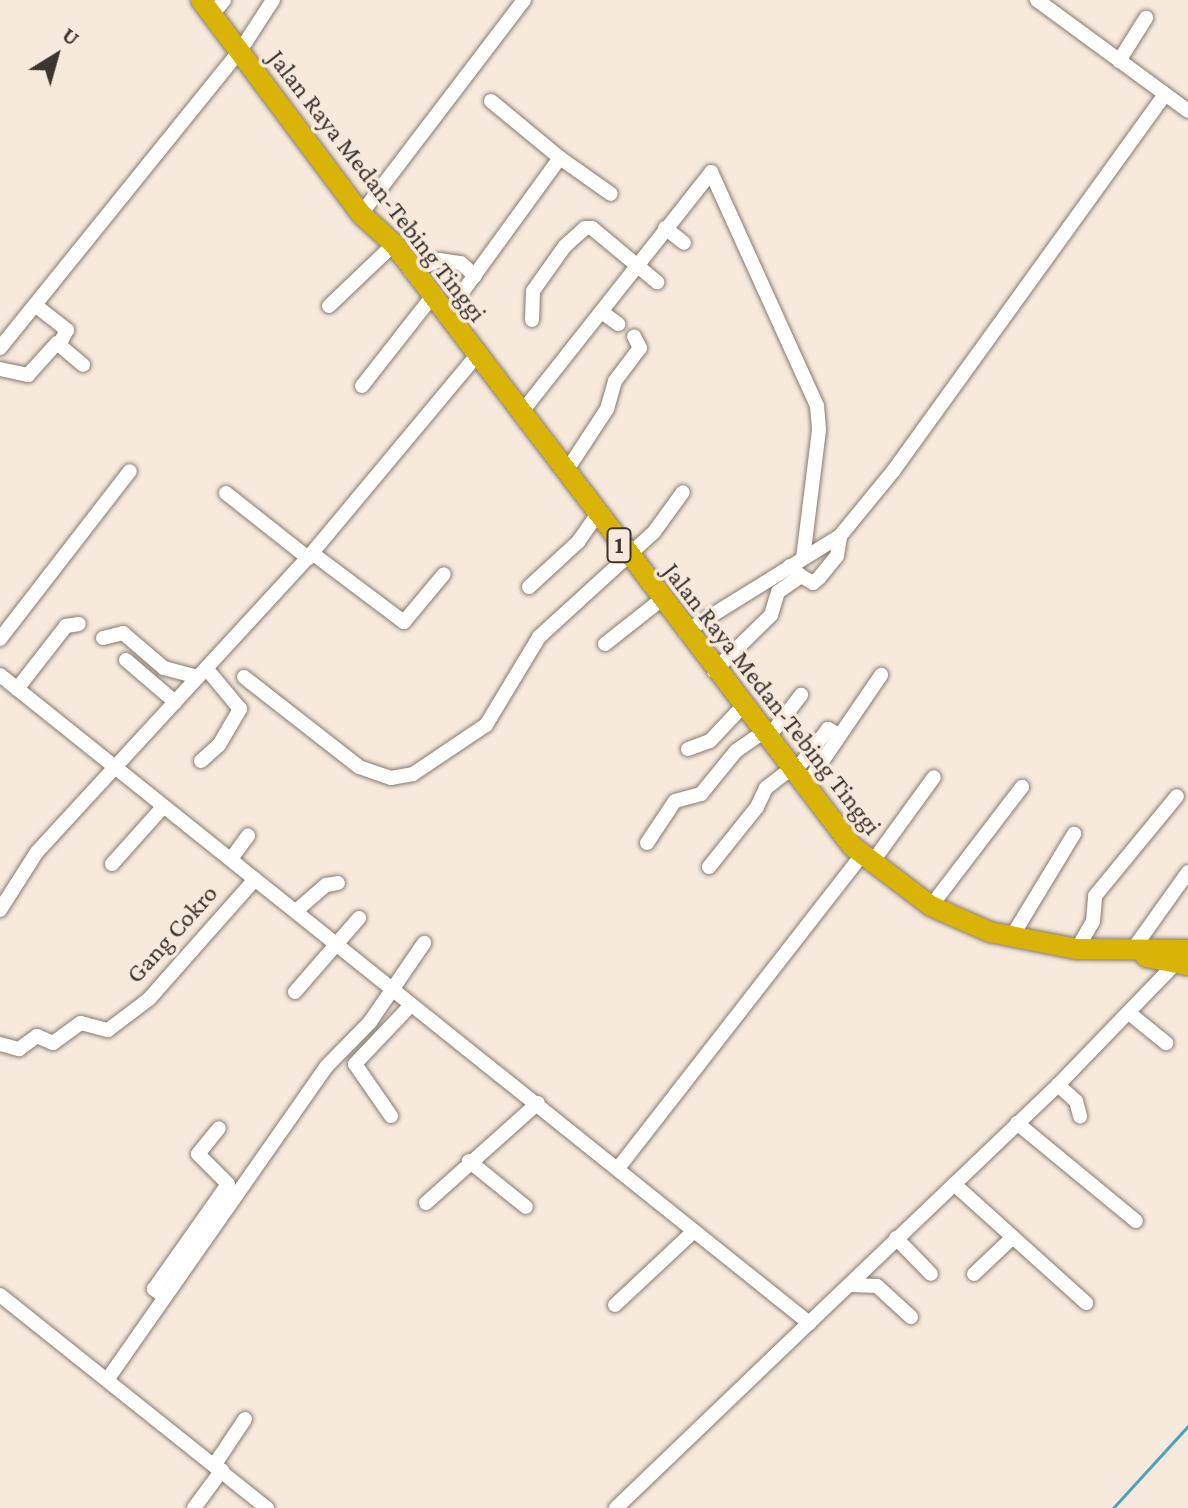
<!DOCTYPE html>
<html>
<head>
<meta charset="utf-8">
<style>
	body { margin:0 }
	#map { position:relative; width:1188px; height:1508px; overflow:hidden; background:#f7eadd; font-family:"Crimson Pro",serif }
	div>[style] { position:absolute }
	.stream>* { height:3px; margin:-1.5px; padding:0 1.5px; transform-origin:1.5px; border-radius:1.5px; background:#4da2bb }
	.roads { filter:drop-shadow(0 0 2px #857a6f) drop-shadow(0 0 2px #857a6f) }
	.minor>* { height:14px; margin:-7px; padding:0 7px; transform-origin:7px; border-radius:7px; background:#fff }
	.highway>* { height:20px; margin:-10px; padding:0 10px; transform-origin:10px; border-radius:10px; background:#d9b407 }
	span { translate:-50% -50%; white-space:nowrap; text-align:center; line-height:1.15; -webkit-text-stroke:7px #f7eadd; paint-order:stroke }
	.shield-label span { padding:2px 6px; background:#f7eadd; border:2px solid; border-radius:6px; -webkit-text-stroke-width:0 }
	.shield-label { font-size:24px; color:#3a3530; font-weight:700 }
	.street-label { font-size:26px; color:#3a3530 }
	.north { position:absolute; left:16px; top:16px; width:80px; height:80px; -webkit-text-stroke:6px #f7eadd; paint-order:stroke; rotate:37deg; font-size:22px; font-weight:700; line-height:32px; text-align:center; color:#3a3530 }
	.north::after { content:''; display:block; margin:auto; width:28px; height:36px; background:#3a3530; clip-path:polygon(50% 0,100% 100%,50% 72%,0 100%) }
</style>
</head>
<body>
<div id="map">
	<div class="stream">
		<i style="left:1113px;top:1508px;width:111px;rotate:-47.6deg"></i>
	</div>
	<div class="roads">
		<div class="minor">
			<i style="left:1037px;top:0;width:187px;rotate:36.3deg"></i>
			<i style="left:212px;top:15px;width:19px;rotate:-51deg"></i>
			<i style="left:1119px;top:61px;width:51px;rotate:-57.9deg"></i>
			<i style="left:491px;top:101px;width:89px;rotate:39.6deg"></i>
			<i style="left:361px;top:214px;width:269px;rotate:-52.7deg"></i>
			<i style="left:665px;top:228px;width:24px;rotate:38deg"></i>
			<i style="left:411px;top:272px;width:30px;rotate:-23deg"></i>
			<i style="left:439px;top:260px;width:22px;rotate:8deg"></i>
			<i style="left:461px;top:263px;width:19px;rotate:43deg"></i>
			<i style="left:35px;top:305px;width:41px;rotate:38deg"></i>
			<i style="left:67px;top:330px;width:15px;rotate:118deg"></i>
			<i style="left:329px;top:306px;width:90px;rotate:-43.6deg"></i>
			<i style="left:603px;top:313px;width:19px;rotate:36deg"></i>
			<i style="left:445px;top:316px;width:195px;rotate:-54deg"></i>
			<i style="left:560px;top:158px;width:62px;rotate:35.2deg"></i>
			<i style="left:532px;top:320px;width:29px;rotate:-88deg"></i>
			<i style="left:533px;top:291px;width:55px;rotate:-54.6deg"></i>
			<i style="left:565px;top:246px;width:27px;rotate:-42deg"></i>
			<i style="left:585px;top:228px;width:7px"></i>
			<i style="left:592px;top:228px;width:85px;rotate:39.7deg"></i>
			<i style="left:0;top:348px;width:382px;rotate:-51.1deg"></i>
			<i style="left:240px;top:51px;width:61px;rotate:-57.1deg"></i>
			<i style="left:0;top:369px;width:29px;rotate:12deg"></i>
			<i style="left:28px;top:375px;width:43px;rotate:-47.8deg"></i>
			<i style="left:57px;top:343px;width:34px;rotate:40deg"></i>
			<i style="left:362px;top:386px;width:112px;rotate:-51.9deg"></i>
			<i style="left:521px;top:413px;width:307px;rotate:-51.7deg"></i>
			<i style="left:711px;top:172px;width:257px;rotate:65.6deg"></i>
			<i style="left:817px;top:406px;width:24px;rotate:85deg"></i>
			<i style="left:819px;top:430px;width:129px;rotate:97.1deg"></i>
			<i style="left:565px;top:473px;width:77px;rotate:-56.7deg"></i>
			<i style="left:607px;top:409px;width:29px;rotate:-74deg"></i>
			<i style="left:615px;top:381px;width:41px;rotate:-52.9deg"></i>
			<i style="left:640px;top:348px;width:13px;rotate:-117deg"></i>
			<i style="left:226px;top:493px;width:105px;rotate:38.4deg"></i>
			<i style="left:312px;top:553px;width:115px;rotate:36.9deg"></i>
			<i style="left:404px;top:622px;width:62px;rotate:-50.2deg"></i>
			<i style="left:801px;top:576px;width:14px;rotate:30deg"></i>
			<i style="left:813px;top:583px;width:8px;rotate:-40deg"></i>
			<i style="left:819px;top:578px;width:28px;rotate:-51deg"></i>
			<i style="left:837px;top:556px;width:20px;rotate:-81deg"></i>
			<i style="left:529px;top:587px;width:67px;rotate:-42.6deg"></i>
			<i style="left:578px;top:542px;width:33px;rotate:-55deg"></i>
			<i style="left:685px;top:632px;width:182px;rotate:-31.8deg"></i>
			<i style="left:840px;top:536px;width:85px;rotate:-50.7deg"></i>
			<i style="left:894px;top:470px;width:463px;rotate:-54.2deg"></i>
			<i style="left:103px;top:638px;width:21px;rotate:-14deg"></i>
			<i style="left:123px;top:633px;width:54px;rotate:40.5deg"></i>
			<i style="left:164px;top:668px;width:35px;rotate:15deg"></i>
			<i style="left:0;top:639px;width:212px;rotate:-52.3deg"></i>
			<i style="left:605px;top:644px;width:71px;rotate:-38.2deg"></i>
			<i style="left:126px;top:660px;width:65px;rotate:40.6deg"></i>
			<i style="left:714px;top:671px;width:80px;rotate:-44.5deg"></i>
			<i style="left:771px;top:615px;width:24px;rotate:-73deg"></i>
			<i style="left:778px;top:592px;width:28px;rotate:-35deg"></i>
			<i style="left:801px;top:576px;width:15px;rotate:-138deg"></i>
			<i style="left:0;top:675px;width:1037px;rotate:38.69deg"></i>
			<i style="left:809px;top:1323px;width:344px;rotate:-43.7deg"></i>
			<i style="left:1058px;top:1085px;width:167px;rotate:-46deg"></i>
			<i style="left:244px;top:677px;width:146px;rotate:38deg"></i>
			<i style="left:359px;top:767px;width:34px;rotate:19deg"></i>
			<i style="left:391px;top:778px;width:22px;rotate:-10deg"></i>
			<i style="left:413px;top:774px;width:88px;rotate:-33.9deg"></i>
			<i style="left:486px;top:725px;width:103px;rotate:-58.9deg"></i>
			<i style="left:539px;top:637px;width:156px;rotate:-42.4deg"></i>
			<i style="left:654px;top:532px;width:49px;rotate:-54.1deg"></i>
			<i style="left:17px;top:689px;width:80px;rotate:-52.1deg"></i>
			<i style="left:66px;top:626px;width:13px;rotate:-9deg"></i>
			<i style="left:767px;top:739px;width:56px;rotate:-52.3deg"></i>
			<i style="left:688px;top:749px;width:23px;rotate:-20deg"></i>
			<i style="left:710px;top:741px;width:47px;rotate:-46.7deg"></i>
			<i style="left:201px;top:761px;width:24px;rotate:-42deg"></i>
			<i style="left:219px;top:745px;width:42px;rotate:-59.7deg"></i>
			<i style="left:240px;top:709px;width:53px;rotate:-129.7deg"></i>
			<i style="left:793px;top:774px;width:57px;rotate:-52.1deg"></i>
			<i style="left:828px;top:729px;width:13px;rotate:27deg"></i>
			<i style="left:804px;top:788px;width:137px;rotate:-55.7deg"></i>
			<i style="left:647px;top:843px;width:50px;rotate:-56.3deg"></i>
			<i style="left:675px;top:801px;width:27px;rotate:-15deg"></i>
			<i style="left:701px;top:794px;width:55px;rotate:-50.9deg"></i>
			<i style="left:736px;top:751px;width:32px;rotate:-35deg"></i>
			<i style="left:231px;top:859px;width:29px;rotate:-54deg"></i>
			<i style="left:112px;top:864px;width:76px;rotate:-48.2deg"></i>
			<i style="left:871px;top:864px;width:107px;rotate:-54.1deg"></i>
			<i style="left:709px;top:867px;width:77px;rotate:-51.3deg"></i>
			<i style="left:757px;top:807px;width:21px;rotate:-65deg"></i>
			<i style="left:766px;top:788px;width:31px;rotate:-38deg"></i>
			<i style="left:931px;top:906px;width:150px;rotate:-52.6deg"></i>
			<i style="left:0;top:910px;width:69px;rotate:-57.5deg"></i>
			<i style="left:37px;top:852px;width:406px;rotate:-47.4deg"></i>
			<i style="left:312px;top:553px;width:258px;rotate:-50.2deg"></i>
			<i style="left:296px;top:911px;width:40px;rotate:-41deg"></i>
			<i style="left:326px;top:885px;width:12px;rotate:-9deg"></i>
			<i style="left:1011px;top:938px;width:122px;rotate:-58.8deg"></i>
			<i style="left:1077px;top:949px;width:32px;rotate:-60deg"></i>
			<i style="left:1093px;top:921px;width:25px;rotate:-85deg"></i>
			<i style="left:1095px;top:896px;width:129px;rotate:-50.6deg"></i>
			<i style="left:1131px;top:952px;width:98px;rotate:-54.5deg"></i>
			<i style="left:295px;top:992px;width:98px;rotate:-49.1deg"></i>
			<i style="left:1129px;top:1013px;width:48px;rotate:39deg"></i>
			<i style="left:0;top:1044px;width:20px;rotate:15deg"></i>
			<i style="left:19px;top:1049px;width:22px;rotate:-36deg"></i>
			<i style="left:37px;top:1036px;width:17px;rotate:24deg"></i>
			<i style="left:53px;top:1043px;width:34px;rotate:-36deg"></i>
			<i style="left:81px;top:1023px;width:28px;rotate:15deg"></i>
			<i style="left:108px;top:1030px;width:51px;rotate:-37.1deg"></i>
			<i style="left:149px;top:999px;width:160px;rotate:-48.5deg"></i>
			<i style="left:1058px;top:1085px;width:24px;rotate:42deg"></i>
			<i style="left:1076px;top:1101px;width:16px;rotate:75deg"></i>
			<i style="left:391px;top:1116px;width:63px;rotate:-124.7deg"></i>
			<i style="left:355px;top:1064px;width:81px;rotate:-46.5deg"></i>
			<i style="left:1017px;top:1123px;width:154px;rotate:39.5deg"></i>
			<i style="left:469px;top:1161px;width:73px;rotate:38.9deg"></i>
			<i style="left:619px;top:1167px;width:395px;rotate:-52.1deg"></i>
			<i style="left:954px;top:1184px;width:178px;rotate:42deg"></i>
			<i style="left:426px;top:1203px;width:150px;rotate:-41.8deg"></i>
			<i style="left:896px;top:1238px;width:50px;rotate:45.8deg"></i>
			<i style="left:974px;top:1274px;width:52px;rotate:-43.5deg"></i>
			<i style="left:851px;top:1285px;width:26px;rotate:2deg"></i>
			<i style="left:877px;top:1286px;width:46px;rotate:42.4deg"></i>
			<i style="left:0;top:1295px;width:342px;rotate:38.6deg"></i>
			<i style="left:165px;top:1297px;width:14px;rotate:-144deg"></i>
			<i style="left:154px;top:1289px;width:128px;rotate:-54.8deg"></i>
			<i style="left:228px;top:1184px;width:42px;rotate:-135deg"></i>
			<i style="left:198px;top:1154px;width:33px;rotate:-51deg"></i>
			<i style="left:615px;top:1305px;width:108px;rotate:-43.1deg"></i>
			<i style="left:107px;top:1380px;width:382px;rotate:-55deg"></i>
			<i style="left:326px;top:1067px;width:63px;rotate:-45.6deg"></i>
			<i style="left:370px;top:1022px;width:96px;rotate:-55.6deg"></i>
			<i style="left:215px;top:1464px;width:54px;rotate:-56.3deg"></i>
			<i style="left:194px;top:1508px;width:47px;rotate:-53.6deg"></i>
			<i style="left:616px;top:1508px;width:267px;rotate:-43.8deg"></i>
		</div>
		<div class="highway">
			<i style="left:201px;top:0;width:267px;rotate:53.2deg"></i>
			<i style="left:361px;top:214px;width:45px;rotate:42.3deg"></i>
			<i style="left:394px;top:244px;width:756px;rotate:52.74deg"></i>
			<i style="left:852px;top:846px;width:99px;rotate:37.2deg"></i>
			<i style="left:931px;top:906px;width:64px;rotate:23.8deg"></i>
			<i style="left:990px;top:932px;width:89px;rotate:11.1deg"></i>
			<i style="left:1077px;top:949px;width:111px;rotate:0.5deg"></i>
			<i style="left:1146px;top:957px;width:43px;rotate:10.8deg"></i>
		</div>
	</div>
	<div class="shield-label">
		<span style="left:619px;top:545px">1</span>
	</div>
	<div class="street-label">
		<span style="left:377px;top:186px;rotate:52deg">Jalan Raya Medan-Tebing Tinggi</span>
		<span style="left:772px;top:699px;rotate:52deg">Jalan Raya Medan-Tebing Tinggi</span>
		<span style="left:172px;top:934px;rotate:-48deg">Gang Cokro</span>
	</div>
	<div class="north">U</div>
</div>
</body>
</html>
